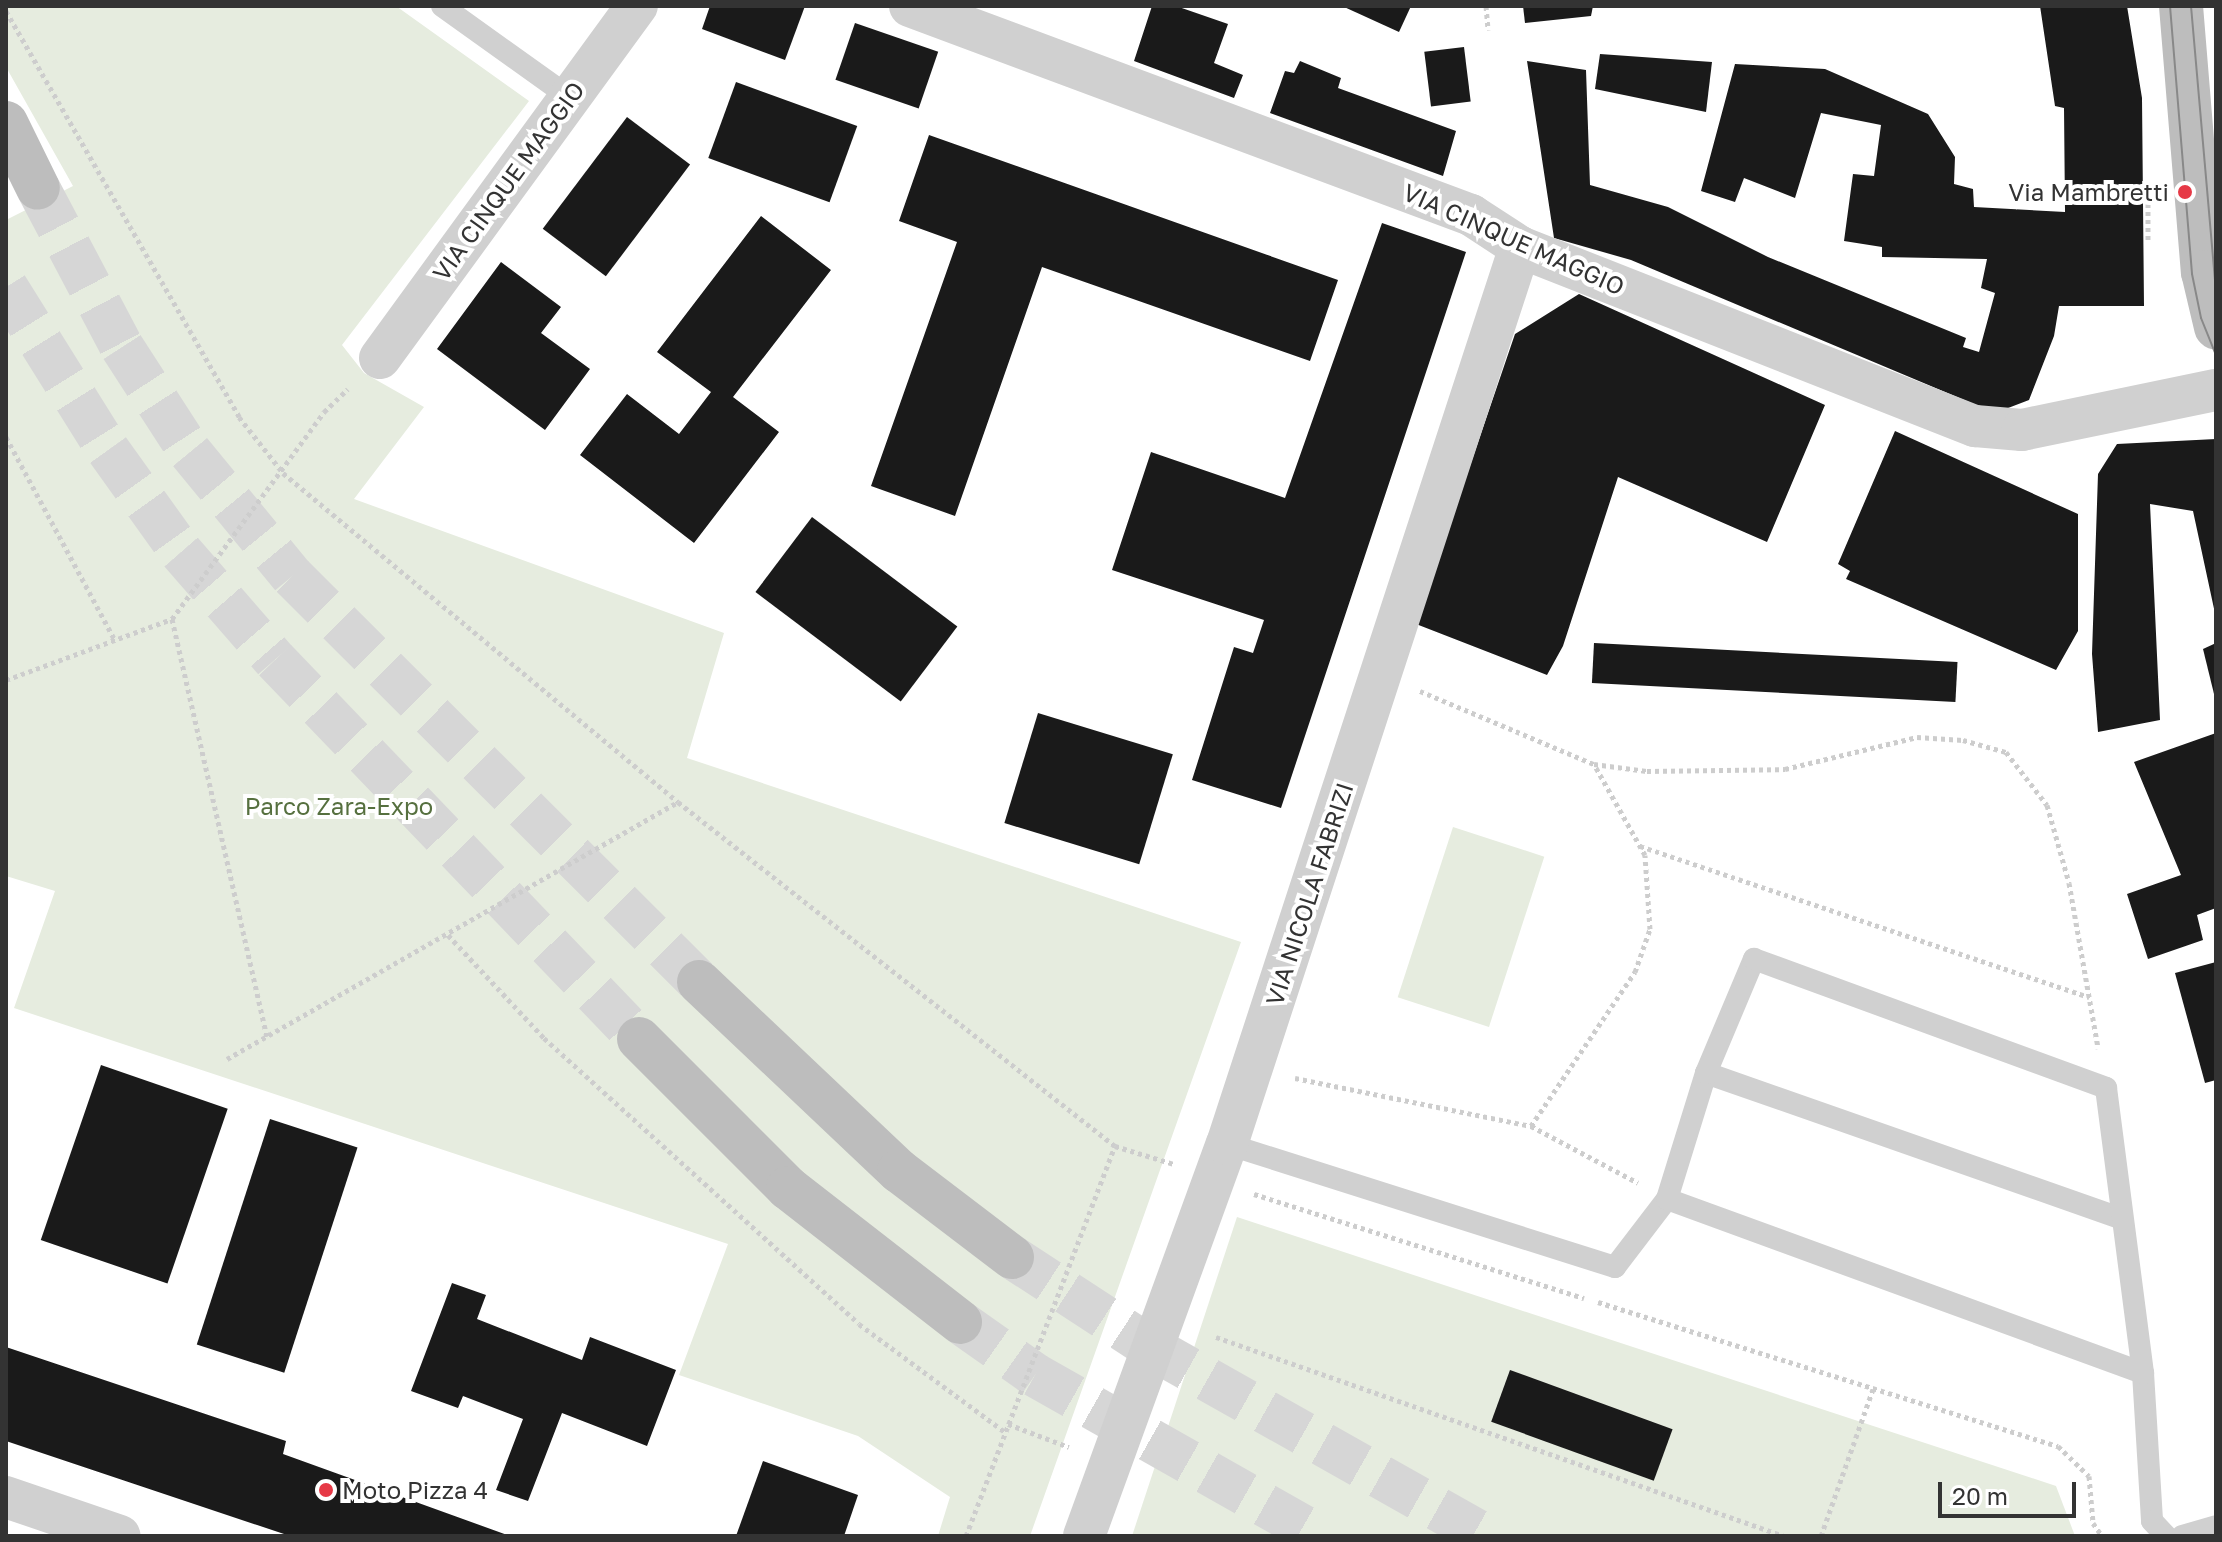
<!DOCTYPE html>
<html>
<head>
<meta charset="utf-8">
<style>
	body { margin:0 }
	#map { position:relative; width:2222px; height:1542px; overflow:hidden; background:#fff; font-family:"Golos Text",sans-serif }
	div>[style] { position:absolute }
	.green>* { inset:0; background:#e6ecdf; transform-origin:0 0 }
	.building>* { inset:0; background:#1a1a1a; transform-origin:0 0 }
	.secondary-tunnel>* { height:44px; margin-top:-22px; transform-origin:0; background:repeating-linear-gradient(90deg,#d6d6d6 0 44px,transparent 0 66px) }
	.path>* { height:5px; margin-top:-2.5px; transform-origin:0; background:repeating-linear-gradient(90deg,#cdcdcd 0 4px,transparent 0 8px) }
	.lane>* { height:22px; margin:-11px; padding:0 11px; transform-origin:11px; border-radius:11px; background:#d0d0d0 }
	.street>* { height:42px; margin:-21px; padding:0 21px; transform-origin:21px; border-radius:21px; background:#d0d0d0 }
	.secondary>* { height:44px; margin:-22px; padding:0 22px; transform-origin:22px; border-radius:22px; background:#bdbdbd }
	.tram>* { height:2px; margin:-1px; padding:0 1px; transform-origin:1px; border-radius:1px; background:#888 }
	.dots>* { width:22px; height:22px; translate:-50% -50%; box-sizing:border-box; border:4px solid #fff; border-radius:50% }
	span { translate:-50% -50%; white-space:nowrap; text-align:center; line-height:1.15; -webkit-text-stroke:8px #fff; paint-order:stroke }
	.street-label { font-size:24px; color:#333 }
	.poi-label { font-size:24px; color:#333 }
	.right { translate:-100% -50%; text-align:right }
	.left { translate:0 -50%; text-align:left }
	.park-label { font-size:24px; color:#56703f }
	.frame { position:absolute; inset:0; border:8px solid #333; pointer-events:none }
	.scale { position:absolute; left:1938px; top:1482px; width:138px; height:36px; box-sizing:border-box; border:4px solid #333; border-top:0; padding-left:10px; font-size:24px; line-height:28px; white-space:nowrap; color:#333; -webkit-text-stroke:6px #fff; paint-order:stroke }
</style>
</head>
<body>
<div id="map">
	<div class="green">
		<i style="clip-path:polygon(6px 6px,396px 6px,529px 101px,342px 345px,364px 373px,424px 407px,354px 499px,724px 633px,687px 758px,1241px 942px,1030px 1536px,938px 1536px,950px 1497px,858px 1436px,679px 1375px,728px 1244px,14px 1008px,55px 891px,6px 876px,6px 220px,73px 186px,6px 67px)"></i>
		<i style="left:1453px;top:827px;width:96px;height:179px;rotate:18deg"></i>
		<i style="clip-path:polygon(1237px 1217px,2056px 1486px,2075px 1536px,1132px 1536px)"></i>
	</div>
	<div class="building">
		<i style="clip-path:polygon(710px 6px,805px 6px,785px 60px,702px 29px)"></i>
		<i style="clip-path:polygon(1152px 6px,1176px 6px,1228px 24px,1214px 63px,1243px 75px,1234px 98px,1134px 61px)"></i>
		<i style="clip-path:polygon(1342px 6px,1411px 6px,1399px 32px)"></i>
		<i style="clip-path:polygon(1523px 6px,1593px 6px,1591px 16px,1525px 23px)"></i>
		<i style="clip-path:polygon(2040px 6px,2127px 6px,2142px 98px,2144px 306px,2059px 306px,2054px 336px,2029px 400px,1995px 413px,1631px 260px,1554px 238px,1527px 61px,1586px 70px,1590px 185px,1668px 207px,1768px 257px,1966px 338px,1963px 347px,1979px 352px,1995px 293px,1981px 288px,1987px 259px,1882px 257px,1882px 247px,1844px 241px,1853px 174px,1874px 176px,1881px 125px,1821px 113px,1795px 198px,1744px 178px,1735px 202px,1701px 191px,1735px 64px,1825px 69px,1928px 114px,1955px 157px,1954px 184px,1973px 189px,1974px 207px,2065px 212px,2064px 108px,2055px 106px)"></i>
		<i style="left:855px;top:23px;width:88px;height:60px;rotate:19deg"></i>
		<i style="left:1464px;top:47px;width:55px;height:40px;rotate:83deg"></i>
		<i style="clip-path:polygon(1600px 54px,1712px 62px,1706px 112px,1595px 89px)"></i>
		<i style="clip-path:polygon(1300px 61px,1341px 78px,1338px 88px,1456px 131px,1443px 176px,1270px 113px,1285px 71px,1294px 73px)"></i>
		<i style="left:736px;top:82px;width:129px;height:81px;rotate:20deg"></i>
		<i style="left:627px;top:117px;width:79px;height:140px;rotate:37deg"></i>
		<i style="clip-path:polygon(929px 135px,1338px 280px,1310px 361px,1042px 267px,955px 516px,871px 486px,957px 242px,899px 221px)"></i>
		<i style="clip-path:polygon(761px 216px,831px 270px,733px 397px,779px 432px,694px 543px,580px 455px,627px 394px,679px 434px,711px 392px,657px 352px)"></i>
		<i style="clip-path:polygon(1382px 223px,1466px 252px,1281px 808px,1192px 780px,1234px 647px,1253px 653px,1264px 620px,1112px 570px,1151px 452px,1285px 498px)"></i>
		<i style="clip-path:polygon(501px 262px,561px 307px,541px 333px,590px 369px,545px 430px,437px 349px)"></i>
		<i style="clip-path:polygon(1579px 294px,1825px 405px,1767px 542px,1618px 477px,1563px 646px,1547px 675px,1416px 624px,1515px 334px)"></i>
		<i style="clip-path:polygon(1895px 431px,2078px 514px,2078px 631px,2056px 670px,1846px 579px,1850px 571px,1838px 564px)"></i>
		<i style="clip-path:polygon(2216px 439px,2216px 618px,2193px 511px,2150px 504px,2160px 720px,2098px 732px,2092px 654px,2098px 474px,2117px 444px)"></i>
		<i style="left:812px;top:517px;width:182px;height:94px;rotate:37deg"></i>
		<i style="left:1594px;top:643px;width:364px;height:40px;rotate:3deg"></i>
		<i style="clip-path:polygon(2216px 643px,2216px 698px,2215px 698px,2203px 649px)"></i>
		<i style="left:1038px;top:713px;width:141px;height:115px;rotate:17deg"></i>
		<i style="clip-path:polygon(2216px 733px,2216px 908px,2197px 915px,2203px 940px,2148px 959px,2127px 894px,2181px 875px,2134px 762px)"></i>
		<i style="clip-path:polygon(2216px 962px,2216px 1080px,2205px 1083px,2175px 973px)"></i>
		<i style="left:101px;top:1065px;width:134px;height:185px;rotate:19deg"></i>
		<i style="left:270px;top:1119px;width:92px;height:237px;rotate:18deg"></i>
		<i style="clip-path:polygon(452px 1283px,486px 1295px,477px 1319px,582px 1360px,590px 1337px,676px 1370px,647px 1446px,562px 1413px,528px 1501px,496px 1490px,523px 1419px,463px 1396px,458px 1408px,411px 1391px)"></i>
		<i style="clip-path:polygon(6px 1347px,286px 1441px,283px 1454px,510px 1536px,290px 1536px,6px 1441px)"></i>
		<i style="left:1510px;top:1370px;width:173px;height:55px;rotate:20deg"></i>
		<i style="clip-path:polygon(763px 1461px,858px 1495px,844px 1536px,736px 1536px)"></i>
	</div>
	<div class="secondary-tunnel">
		<i style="left:38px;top:188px;width:180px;rotate:62.2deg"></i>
		<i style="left:122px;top:347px;width:125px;rotate:57.1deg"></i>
		<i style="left:190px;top:452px;width:161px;rotate:50.6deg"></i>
		<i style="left:292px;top:576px;width:575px;rotate:44.93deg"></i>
		<i style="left:6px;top:287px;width:192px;rotate:58deg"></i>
		<i style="left:108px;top:450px;width:125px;rotate:54.4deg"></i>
		<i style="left:181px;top:552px;width:143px;rotate:49deg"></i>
		<i style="left:275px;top:660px;width:525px;rotate:46.16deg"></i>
		<i style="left:1012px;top:1257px;width:165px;rotate:33.1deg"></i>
		<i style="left:1150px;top:1347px;width:386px;rotate:29.4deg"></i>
		<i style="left:960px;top:1322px;width:92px;rotate:35.2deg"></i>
		<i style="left:1035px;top:1375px;width:326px;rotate:29.5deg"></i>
	</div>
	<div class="path">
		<i style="left:1486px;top:6px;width:24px;rotate:85deg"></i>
		<i style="left:6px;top:11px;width:468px;rotate:60.1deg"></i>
		<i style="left:239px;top:417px;width:71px;rotate:51.8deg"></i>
		<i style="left:283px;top:473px;width:514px;rotate:39.79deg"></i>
		<i style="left:678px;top:802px;width:556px;rotate:38.21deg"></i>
		<i style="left:1115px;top:1146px;width:62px;rotate:17deg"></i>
		<i style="left:2148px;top:204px;width:36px;rotate:90deg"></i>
		<i style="left:6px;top:437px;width:230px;rotate:61.8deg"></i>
		<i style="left:172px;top:619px;width:257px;rotate:-53.7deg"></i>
		<i style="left:324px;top:412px;width:33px;rotate:-44deg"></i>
		<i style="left:6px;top:680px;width:177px;rotate:-20.2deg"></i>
		<i style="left:172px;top:619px;width:428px;rotate:77.2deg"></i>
		<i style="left:1420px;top:691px;width:189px;rotate:22.8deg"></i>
		<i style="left:1594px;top:764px;width:53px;rotate:7.5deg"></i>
		<i style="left:1647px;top:771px;width:138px;rotate:-0.8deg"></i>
		<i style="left:1785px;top:769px;width:136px;rotate:-13.6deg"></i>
		<i style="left:1917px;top:737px;width:46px;rotate:3.7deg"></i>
		<i style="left:1963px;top:740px;width:45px;rotate:15.6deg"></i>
		<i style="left:2006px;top:752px;width:67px;rotate:52.3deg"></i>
		<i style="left:2047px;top:805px;width:81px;rotate:74.2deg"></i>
		<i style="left:2069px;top:883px;width:168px;rotate:80deg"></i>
		<i style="left:1640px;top:846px;width:474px;rotate:18.6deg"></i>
		<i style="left:448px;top:935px;width:141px;rotate:47deg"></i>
		<i style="left:544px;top:1038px;width:425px;rotate:42.2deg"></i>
		<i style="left:859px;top:1324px;width:182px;rotate:36.5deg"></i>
		<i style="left:227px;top:1059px;width:519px;rotate:-29.68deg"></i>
		<i style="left:1295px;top:1078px;width:241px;rotate:11.5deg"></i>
		<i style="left:1531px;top:1126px;width:121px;rotate:28deg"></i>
		<i style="left:1531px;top:1126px;width:186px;rotate:-56deg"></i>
		<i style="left:1635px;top:972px;width:46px;rotate:-70.8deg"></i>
		<i style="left:1650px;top:929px;width:74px;rotate:-93.9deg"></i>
		<i style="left:1645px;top:855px;width:104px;rotate:-119.3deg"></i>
		<i style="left:1254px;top:1194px;width:346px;rotate:17.5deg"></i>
		<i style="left:1598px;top:1302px;width:482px;rotate:17.4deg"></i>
		<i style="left:2058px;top:1446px;width:43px;rotate:44.1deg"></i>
		<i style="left:2089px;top:1476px;width:47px;rotate:85.1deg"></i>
		<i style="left:2093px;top:1523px;width:16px;rotate:55deg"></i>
		<i style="left:1216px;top:1337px;width:602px;rotate:19.31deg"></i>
		<i style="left:1008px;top:1424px;width:65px;rotate:20.7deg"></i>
		<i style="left:966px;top:1536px;width:417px;rotate:-69.1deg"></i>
		<i style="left:1821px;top:1536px;width:156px;rotate:-70.5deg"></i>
	</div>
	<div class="lane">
		<i style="left:442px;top:6px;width:156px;rotate:35.6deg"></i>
		<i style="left:1706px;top:1073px;width:438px;rotate:19.3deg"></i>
		<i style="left:1227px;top:1144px;width:407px;rotate:17.6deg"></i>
		<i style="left:1615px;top:1267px;width:86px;rotate:-52.6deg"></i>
		<i style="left:1667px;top:1199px;width:132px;rotate:-72.8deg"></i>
		<i style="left:1706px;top:1073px;width:124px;rotate:-67.2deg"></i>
		<i style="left:1754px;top:959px;width:375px;rotate:20.1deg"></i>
		<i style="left:2106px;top:1088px;width:287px;rotate:82.6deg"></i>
		<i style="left:2143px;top:1373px;width:148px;rotate:86.5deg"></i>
		<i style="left:2152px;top:1521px;width:21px;rotate:47deg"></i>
		<i style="left:1667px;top:1199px;width:507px;rotate:20.08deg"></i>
		<i style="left:2182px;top:1536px;width:35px;rotate:-16deg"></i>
	</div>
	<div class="street">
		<i style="left:910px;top:6px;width:599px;rotate:20.43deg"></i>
		<i style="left:1471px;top:215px;width:59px;rotate:33.1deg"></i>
		<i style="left:1520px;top:247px;width:489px;rotate:21.5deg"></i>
		<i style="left:1975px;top:426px;width:47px;rotate:4.9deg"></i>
		<i style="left:2022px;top:430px;width:198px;rotate:-11.7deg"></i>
		<i style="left:380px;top:358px;width:436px;rotate:-53.9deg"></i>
		<i style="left:6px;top:1497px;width:120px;rotate:18.9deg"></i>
		<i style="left:1084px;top:1536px;width:417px;rotate:-70deg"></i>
		<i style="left:1227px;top:1144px;width:944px;rotate:-71.91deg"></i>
	</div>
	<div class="secondary">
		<i style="left:2181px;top:6px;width:267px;rotate:85.3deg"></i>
		<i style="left:2203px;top:272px;width:57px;rotate:76.7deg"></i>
		<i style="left:6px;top:123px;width:72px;rotate:63.8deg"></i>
		<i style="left:699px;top:982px;width:275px;rotate:43.4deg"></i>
		<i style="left:899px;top:1171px;width:142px;rotate:37.3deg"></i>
		<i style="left:639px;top:1039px;width:211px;rotate:45deg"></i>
		<i style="left:788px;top:1188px;width:218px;rotate:37.9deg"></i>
	</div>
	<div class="tram">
		<i style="left:2170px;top:6px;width:269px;rotate:85.3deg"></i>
		<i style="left:2192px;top:274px;width:45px;rotate:78.4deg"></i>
		<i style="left:2201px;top:318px;width:40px;rotate:68deg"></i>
		<i style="left:2191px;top:6px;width:286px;rotate:85deg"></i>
	</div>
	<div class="dots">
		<i style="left:2185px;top:192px;background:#e63946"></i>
		<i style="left:326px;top:1490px;background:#e63946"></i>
	</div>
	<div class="street-label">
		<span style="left:508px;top:181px;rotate:-54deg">VIA CINQUE MAGGIO</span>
		<span style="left:1514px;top:239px;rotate:24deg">VIA CINQUE MAGGIO</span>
		<span style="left:1309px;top:894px;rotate:-72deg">VIA NICOLA FABRIZI</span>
	</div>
	<div class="poi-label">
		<span class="right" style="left:2169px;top:192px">Via Mambretti</span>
		<span class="left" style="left:342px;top:1490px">Moto Pizza 4</span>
	</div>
	<div class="park-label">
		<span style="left:339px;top:806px">Parco Zara-Expo</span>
	</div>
	<div class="frame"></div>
	<div class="scale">20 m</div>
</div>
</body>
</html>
